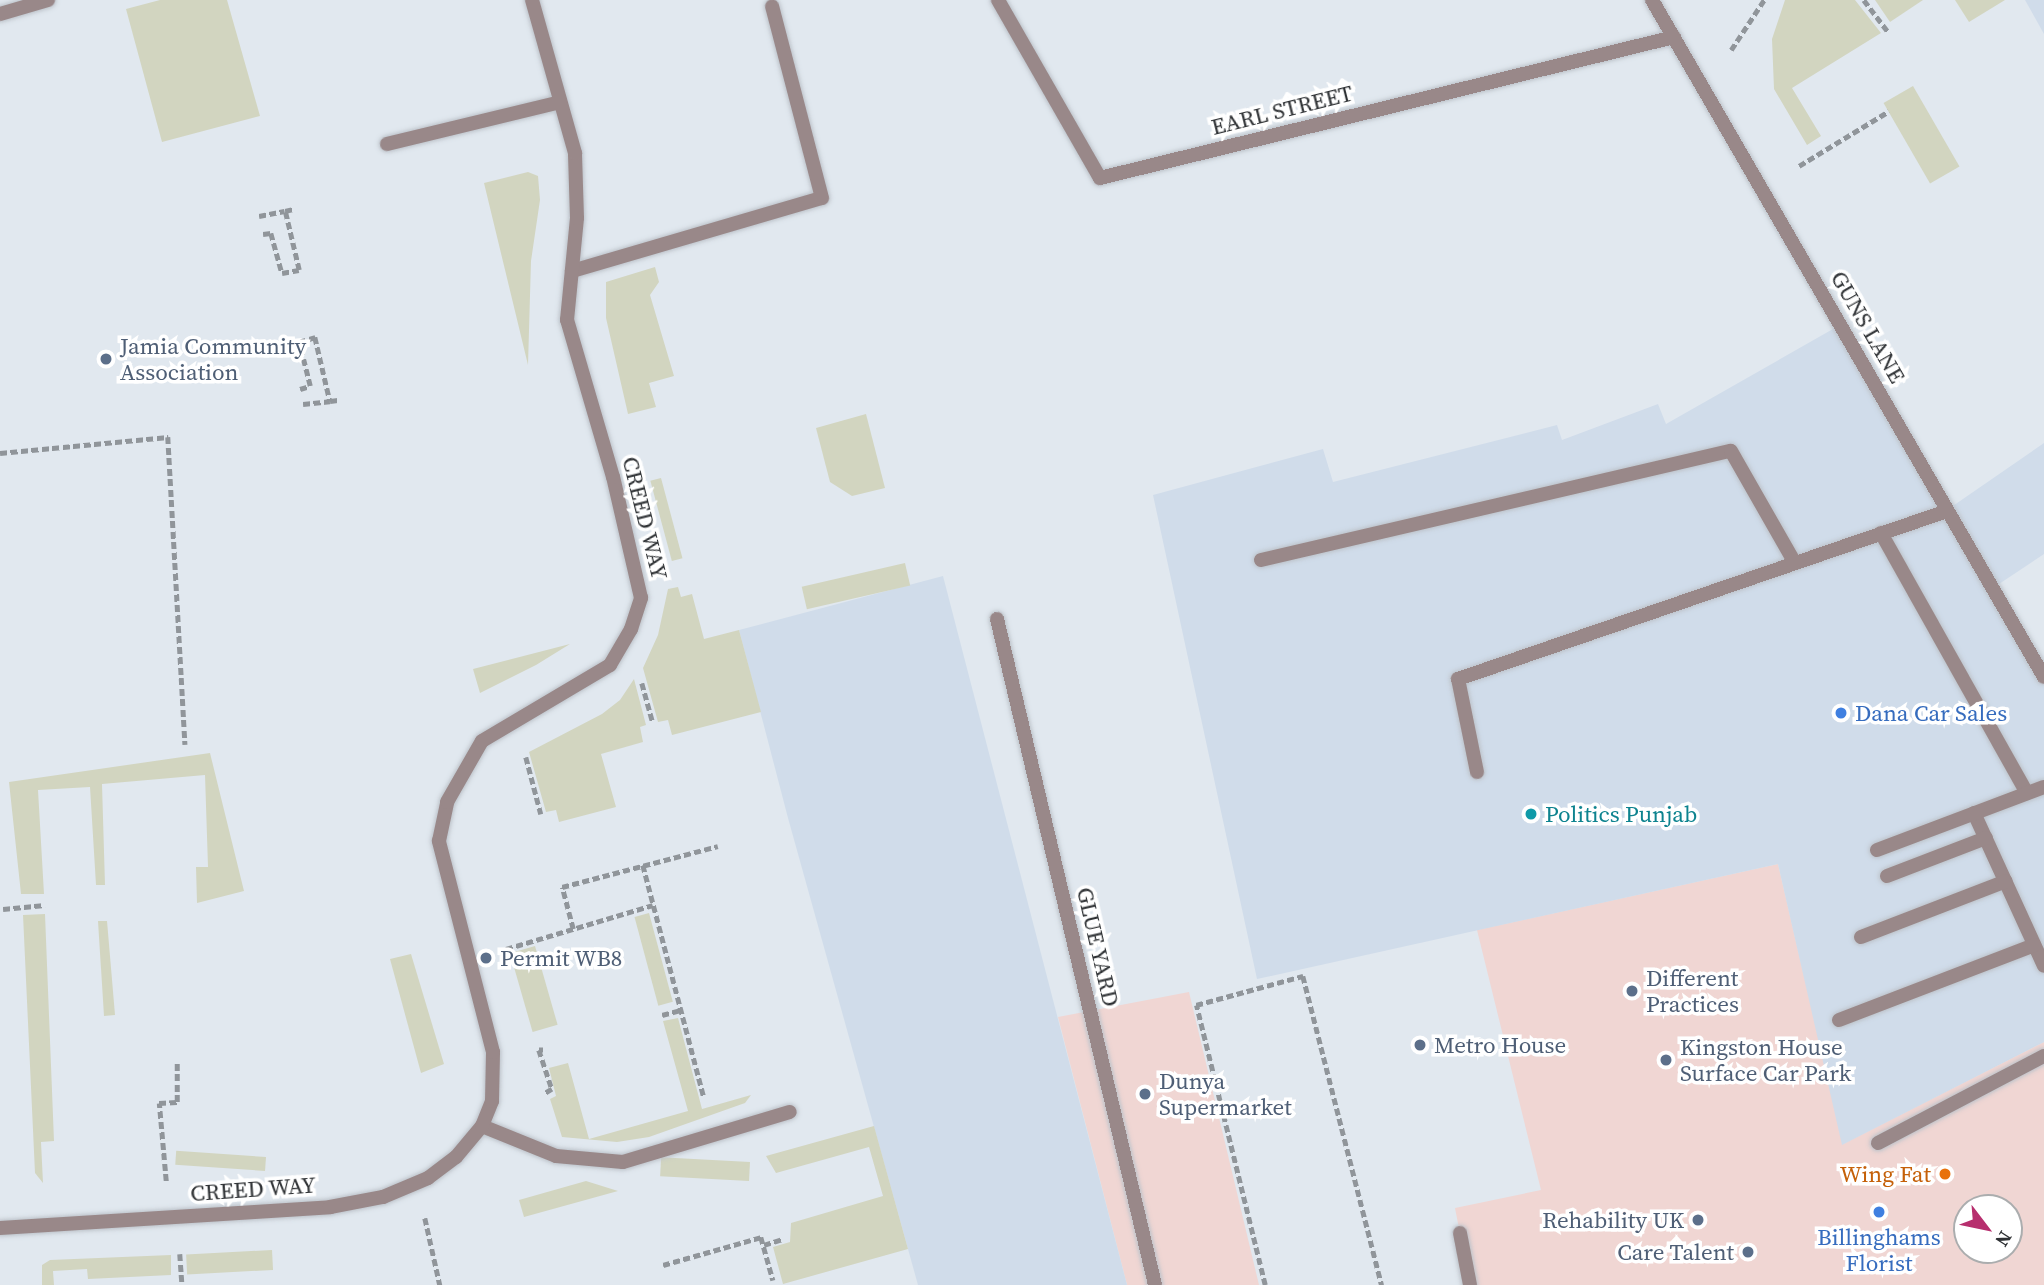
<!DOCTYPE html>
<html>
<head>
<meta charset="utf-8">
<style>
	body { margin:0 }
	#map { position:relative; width:2044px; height:1285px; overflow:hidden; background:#e1e8ef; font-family:"Source Serif 4",serif }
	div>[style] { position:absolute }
	.commercial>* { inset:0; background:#f0d6d3 }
	.built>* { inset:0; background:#d0dcea }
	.green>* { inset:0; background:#d2d5c0; transform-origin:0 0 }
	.path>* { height:4.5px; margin-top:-2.25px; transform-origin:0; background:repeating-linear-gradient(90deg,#90959a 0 7px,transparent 0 10.5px) }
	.roads { filter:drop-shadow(0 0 2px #bdc3ca) drop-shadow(0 0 2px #bdc3ca) }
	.lane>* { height:14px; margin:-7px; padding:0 7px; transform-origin:7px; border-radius:7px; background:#998889 }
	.street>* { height:14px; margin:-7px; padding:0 7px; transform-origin:7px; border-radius:7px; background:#998889 }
	.dots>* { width:19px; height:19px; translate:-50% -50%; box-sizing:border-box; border:4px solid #fff; border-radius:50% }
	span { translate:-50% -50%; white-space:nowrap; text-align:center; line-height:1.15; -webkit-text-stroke:7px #fff; paint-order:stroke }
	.street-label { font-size:23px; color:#2e3134 }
	.service-label { font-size:23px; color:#4e5e75 }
	.left { translate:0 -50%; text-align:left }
	.right { translate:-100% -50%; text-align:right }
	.shop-label { font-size:23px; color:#366cbe }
	.culture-label { font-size:23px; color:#0d838f }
	.food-label { font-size:23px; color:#c56008 }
	.north { position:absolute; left:1953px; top:1194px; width:70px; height:70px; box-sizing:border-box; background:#fff; border:2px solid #abadae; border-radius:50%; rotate:122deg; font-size:19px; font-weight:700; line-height:28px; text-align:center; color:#2e3134 }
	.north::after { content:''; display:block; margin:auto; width:24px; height:32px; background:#b72f6e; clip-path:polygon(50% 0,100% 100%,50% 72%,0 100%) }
</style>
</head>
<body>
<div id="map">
	<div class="commercial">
		<i style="clip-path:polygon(evenodd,1778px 864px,1843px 1144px,2044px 1042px,2044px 1285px,1470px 1285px,1455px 1208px,1541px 1190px,1477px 930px,1778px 864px,1967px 1208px,2009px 1208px,2009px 1250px,1967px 1250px,1967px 1208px)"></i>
		<i style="clip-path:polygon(1189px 992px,1259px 1285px,1127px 1285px,1058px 1017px)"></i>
	</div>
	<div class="built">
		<i style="clip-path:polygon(2025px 0,2044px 0,2044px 34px)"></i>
		<i style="clip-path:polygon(1840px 325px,1947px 510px,2044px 443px,2044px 554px,1993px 588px,2044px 677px,2044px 1042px,1842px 1145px,1778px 864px,1257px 979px,1153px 495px,1323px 449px,1333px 482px,1557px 425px,1562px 440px,1658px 404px,1666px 424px)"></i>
		<i style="clip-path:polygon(943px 576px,1127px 1285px,918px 1285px,788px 818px,739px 630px)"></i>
	</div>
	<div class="green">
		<i style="clip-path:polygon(160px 0,227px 0,260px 116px,162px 142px,126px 9px)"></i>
		<i style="clip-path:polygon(1785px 0,1855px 0,1881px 33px,1792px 88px,1821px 136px,1807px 145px,1774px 89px,1772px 39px)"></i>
		<i style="clip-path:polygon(1875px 0,1923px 0,1890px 22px)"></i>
		<i style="clip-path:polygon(1955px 0,2005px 0,1969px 22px)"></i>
		<i style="left:1913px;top:86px;width:93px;height:34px;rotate:60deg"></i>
		<i style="clip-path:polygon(528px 172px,538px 176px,540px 200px,531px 261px,528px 365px,484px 183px)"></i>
		<i style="clip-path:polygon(655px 267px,659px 282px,650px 295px,674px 376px,649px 383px,656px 407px,628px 414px,606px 318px,606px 282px)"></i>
		<i style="clip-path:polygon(866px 414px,885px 488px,852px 496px,830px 482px,816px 428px)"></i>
		<i style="left:661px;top:478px;width:83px;height:11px;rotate:75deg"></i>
		<i style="left:905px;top:563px;width:23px;height:106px;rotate:77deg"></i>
		<i style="clip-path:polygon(678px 587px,681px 597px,692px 594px,704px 639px,739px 630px,761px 712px,672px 735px,668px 720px,658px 722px,643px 668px,658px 635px,668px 589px)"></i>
		<i style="clip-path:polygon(570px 644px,536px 665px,480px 693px,473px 669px)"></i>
		<i style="clip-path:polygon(634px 679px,646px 725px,640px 727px,643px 742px,601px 754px,616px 807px,559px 822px,556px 810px,546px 812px,529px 752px,602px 714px,620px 700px)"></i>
		<i style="clip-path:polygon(210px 753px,244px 891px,197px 903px,196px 867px,208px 867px,205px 775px,102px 784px,105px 885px,96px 885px,90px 787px,38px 790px,44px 894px,21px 894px,9px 782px)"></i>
		<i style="left:649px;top:913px;width:92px;height:15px;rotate:75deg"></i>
		<i style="clip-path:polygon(45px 914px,54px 1141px,41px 1142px,43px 1183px,35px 1173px,23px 915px)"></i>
		<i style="clip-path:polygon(98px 921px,107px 921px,115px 1015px,104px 1016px)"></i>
		<i style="left:535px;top:946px;width:82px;height:26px;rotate:74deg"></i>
		<i style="clip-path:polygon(411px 954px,444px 1064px,421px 1073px,390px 959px)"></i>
		<i style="clip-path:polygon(678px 1018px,702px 1109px,751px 1095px,745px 1103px,649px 1137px,617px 1142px,562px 1137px,550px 1099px,556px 1096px,549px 1068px,568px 1063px,589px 1139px,688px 1111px,663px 1021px)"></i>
		<i style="clip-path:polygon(874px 1126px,908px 1249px,783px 1284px,773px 1247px,790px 1242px,791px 1223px,883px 1196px,869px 1147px,776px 1173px,766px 1156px)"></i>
		<i style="left:266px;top:1157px;width:14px;height:90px;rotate:94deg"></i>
		<i style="left:750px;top:1162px;width:19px;height:89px;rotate:93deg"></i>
		<i style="clip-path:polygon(586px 1181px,618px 1191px,524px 1217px,519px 1200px)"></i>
		<i style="left:272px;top:1250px;width:20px;height:86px;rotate:87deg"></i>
		<i style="clip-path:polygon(171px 1255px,171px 1275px,88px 1279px,87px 1269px,53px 1271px,54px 1285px,42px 1285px,42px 1265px,50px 1260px)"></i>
	</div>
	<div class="path">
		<i style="left:1864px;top:0;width:41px;rotate:52.9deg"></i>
		<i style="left:1731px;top:50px;width:60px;rotate:-56.6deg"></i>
		<i style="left:1799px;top:166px;width:105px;rotate:-31.4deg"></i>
		<i style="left:259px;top:216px;width:26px;rotate:-11deg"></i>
		<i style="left:263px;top:234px;width:8px;rotate:-7deg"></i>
		<i style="left:271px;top:233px;width:41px;rotate:74.6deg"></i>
		<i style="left:282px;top:273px;width:17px;rotate:-10deg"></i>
		<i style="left:299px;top:270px;width:61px;rotate:-103.3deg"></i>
		<i style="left:285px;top:211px;width:8px;rotate:-14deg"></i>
		<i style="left:300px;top:389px;width:10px;rotate:-17deg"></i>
		<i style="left:310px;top:386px;width:45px;rotate:-104deg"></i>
		<i style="left:299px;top:342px;width:17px;rotate:-17deg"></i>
		<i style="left:315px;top:337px;width:66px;rotate:76.8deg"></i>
		<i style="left:330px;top:401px;width:8px;rotate:-7deg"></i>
		<i style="left:303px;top:404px;width:27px;rotate:-6deg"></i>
		<i style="left:0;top:453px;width:169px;rotate:-5.4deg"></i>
		<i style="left:168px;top:437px;width:308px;rotate:86.8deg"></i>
		<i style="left:642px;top:683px;width:41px;rotate:74.6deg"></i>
		<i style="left:526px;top:757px;width:59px;rotate:75.3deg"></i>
		<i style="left:643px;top:865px;width:240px;rotate:75.3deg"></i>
		<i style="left:3px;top:909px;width:42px;rotate:-5.4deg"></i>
		<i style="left:573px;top:929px;width:43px;rotate:-104.7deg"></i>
		<i style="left:562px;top:887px;width:161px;rotate:-14.7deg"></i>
		<i style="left:506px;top:949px;width:153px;rotate:-16.7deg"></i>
		<i style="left:662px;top:1015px;width:20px;rotate:-15deg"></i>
		<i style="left:543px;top:1050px;width:4px;rotate:180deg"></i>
		<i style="left:539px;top:1050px;width:41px;rotate:71.6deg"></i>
		<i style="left:552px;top:1089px;width:9px;rotate:148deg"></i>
		<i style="left:166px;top:1181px;width:78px;rotate:-95.1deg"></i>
		<i style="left:159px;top:1103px;width:18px;rotate:-3deg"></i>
		<i style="left:177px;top:1102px;width:40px;rotate:-90deg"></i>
		<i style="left:425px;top:1218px;width:69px;rotate:77.4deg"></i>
		<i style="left:764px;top:1245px;width:20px;rotate:-18deg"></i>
		<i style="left:180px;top:1254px;width:31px;rotate:86deg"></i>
		<i style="left:663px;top:1265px;width:102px;rotate:-15.9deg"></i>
		<i style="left:761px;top:1237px;width:45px;rotate:74.4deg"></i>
		<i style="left:1265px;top:1285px;width:288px;rotate:-103.8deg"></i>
		<i style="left:1196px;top:1005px;width:111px;rotate:-15.2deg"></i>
		<i style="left:1303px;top:976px;width:319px;rotate:75.7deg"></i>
	</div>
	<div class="roads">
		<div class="lane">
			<i style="left:387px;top:144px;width:178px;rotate:-13.6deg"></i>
			<i style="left:572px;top:271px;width:260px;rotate:-16.3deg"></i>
			<i style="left:822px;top:198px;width:198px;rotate:-104.6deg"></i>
			<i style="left:1881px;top:533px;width:298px;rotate:60.7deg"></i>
			<i style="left:1261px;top:560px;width:482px;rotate:-13.1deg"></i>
			<i style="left:1731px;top:451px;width:129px;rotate:60.3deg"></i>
			<i style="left:997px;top:619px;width:684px;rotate:76.65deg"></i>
			<i style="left:1477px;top:772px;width:95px;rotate:-101.5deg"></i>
			<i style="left:1458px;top:679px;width:517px;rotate:-18.96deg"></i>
			<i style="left:1974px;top:813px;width:168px;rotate:65.4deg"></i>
			<i style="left:1877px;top:850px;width:178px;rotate:-20.7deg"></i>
			<i style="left:1887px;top:876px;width:106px;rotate:-21deg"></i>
			<i style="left:1861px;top:937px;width:155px;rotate:-21.1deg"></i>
			<i style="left:1839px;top:1020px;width:209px;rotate:-21deg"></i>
			<i style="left:1878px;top:1143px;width:187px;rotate:-27.7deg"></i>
			<i style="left:1460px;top:1233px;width:53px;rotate:79.1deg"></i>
		</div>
		<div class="street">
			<i style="left:998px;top:0;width:205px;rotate:60.2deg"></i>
			<i style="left:1100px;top:178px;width:591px;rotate:-13.8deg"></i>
			<i style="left:1652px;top:0;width:782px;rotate:59.93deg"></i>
			<i style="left:0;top:14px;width:50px;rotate:-16.3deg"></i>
			<i style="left:482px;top:1126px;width:80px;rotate:22.1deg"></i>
			<i style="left:556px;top:1156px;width:67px;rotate:5.1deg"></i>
			<i style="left:623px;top:1162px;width:174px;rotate:-16.7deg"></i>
			<i style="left:0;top:1228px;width:331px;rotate:-3.6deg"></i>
			<i style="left:330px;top:1207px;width:54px;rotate:-10.7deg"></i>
			<i style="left:383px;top:1197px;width:49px;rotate:-22.9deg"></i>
			<i style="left:428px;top:1178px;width:35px;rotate:-37deg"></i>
			<i style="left:456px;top:1157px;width:40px;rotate:-50deg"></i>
			<i style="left:482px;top:1126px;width:27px;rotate:-68deg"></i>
			<i style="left:492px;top:1101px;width:49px;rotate:-88.8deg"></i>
			<i style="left:493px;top:1052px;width:218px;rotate:-104.4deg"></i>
			<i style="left:439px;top:841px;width:40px;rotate:-78deg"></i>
			<i style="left:447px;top:802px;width:70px;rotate:-60.2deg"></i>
			<i style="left:482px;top:741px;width:149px;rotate:-30.7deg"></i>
			<i style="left:610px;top:665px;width:42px;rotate:-59.7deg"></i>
			<i style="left:631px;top:629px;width:33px;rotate:-72deg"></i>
			<i style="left:641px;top:598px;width:124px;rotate:-103deg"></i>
			<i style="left:613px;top:477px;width:164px;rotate:-106.3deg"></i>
			<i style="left:567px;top:320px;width:102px;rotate:-84.4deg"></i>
			<i style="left:577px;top:218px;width:65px;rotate:-91.8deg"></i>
			<i style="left:575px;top:153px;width:159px;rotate:-105.7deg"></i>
		</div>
	</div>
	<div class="dots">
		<i style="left:106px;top:359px;background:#5c6f8a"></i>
		<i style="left:1841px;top:713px;background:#3f7fe0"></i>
		<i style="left:1531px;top:814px;background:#0f9aa8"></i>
		<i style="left:486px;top:958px;background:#5c6f8a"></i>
		<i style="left:1632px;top:991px;background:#5c6f8a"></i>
		<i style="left:1420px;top:1045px;background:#5c6f8a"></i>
		<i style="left:1666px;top:1060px;background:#5c6f8a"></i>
		<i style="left:1145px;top:1094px;background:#5c6f8a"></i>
		<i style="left:1945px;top:1174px;background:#e8710a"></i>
		<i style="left:1879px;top:1212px;background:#3f7fe0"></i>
		<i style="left:1698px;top:1220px;background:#5c6f8a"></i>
		<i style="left:1748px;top:1252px;background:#5c6f8a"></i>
	</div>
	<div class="street-label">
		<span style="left:1282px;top:110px;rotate:-14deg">EARL STREET</span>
		<span style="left:1868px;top:327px;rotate:60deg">GUNS LANE</span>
		<span style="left:645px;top:518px;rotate:76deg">CREED WAY</span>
		<span style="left:1098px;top:947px;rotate:77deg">GLUE YARD</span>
		<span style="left:253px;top:1189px;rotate:-4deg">CREED WAY</span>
	</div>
	<div class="service-label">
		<span class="left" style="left:120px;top:359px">Jamia Community<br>Association</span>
		<span class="left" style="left:500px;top:958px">Permit WB8</span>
		<span class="left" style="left:1646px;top:991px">Different<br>Practices</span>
		<span class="left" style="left:1434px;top:1045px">Metro House</span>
		<span class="left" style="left:1680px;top:1060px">Kingston House<br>Surface Car Park</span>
		<span class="left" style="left:1159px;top:1094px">Dunya<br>Supermarket</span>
		<span class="right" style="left:1684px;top:1220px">Rehability UK</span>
		<span class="right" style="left:1734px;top:1252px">Care Talent</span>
	</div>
	<div class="shop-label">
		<span class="left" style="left:1855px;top:713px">Dana Car Sales</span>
		<span style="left:1879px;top:1250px">Billinghams<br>Florist</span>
	</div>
	<div class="culture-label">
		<span class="left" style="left:1545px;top:814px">Politics Punjab</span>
	</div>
	<div class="food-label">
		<span class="right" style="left:1931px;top:1174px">Wing Fat</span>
	</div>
	<div class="north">N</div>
</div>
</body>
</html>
